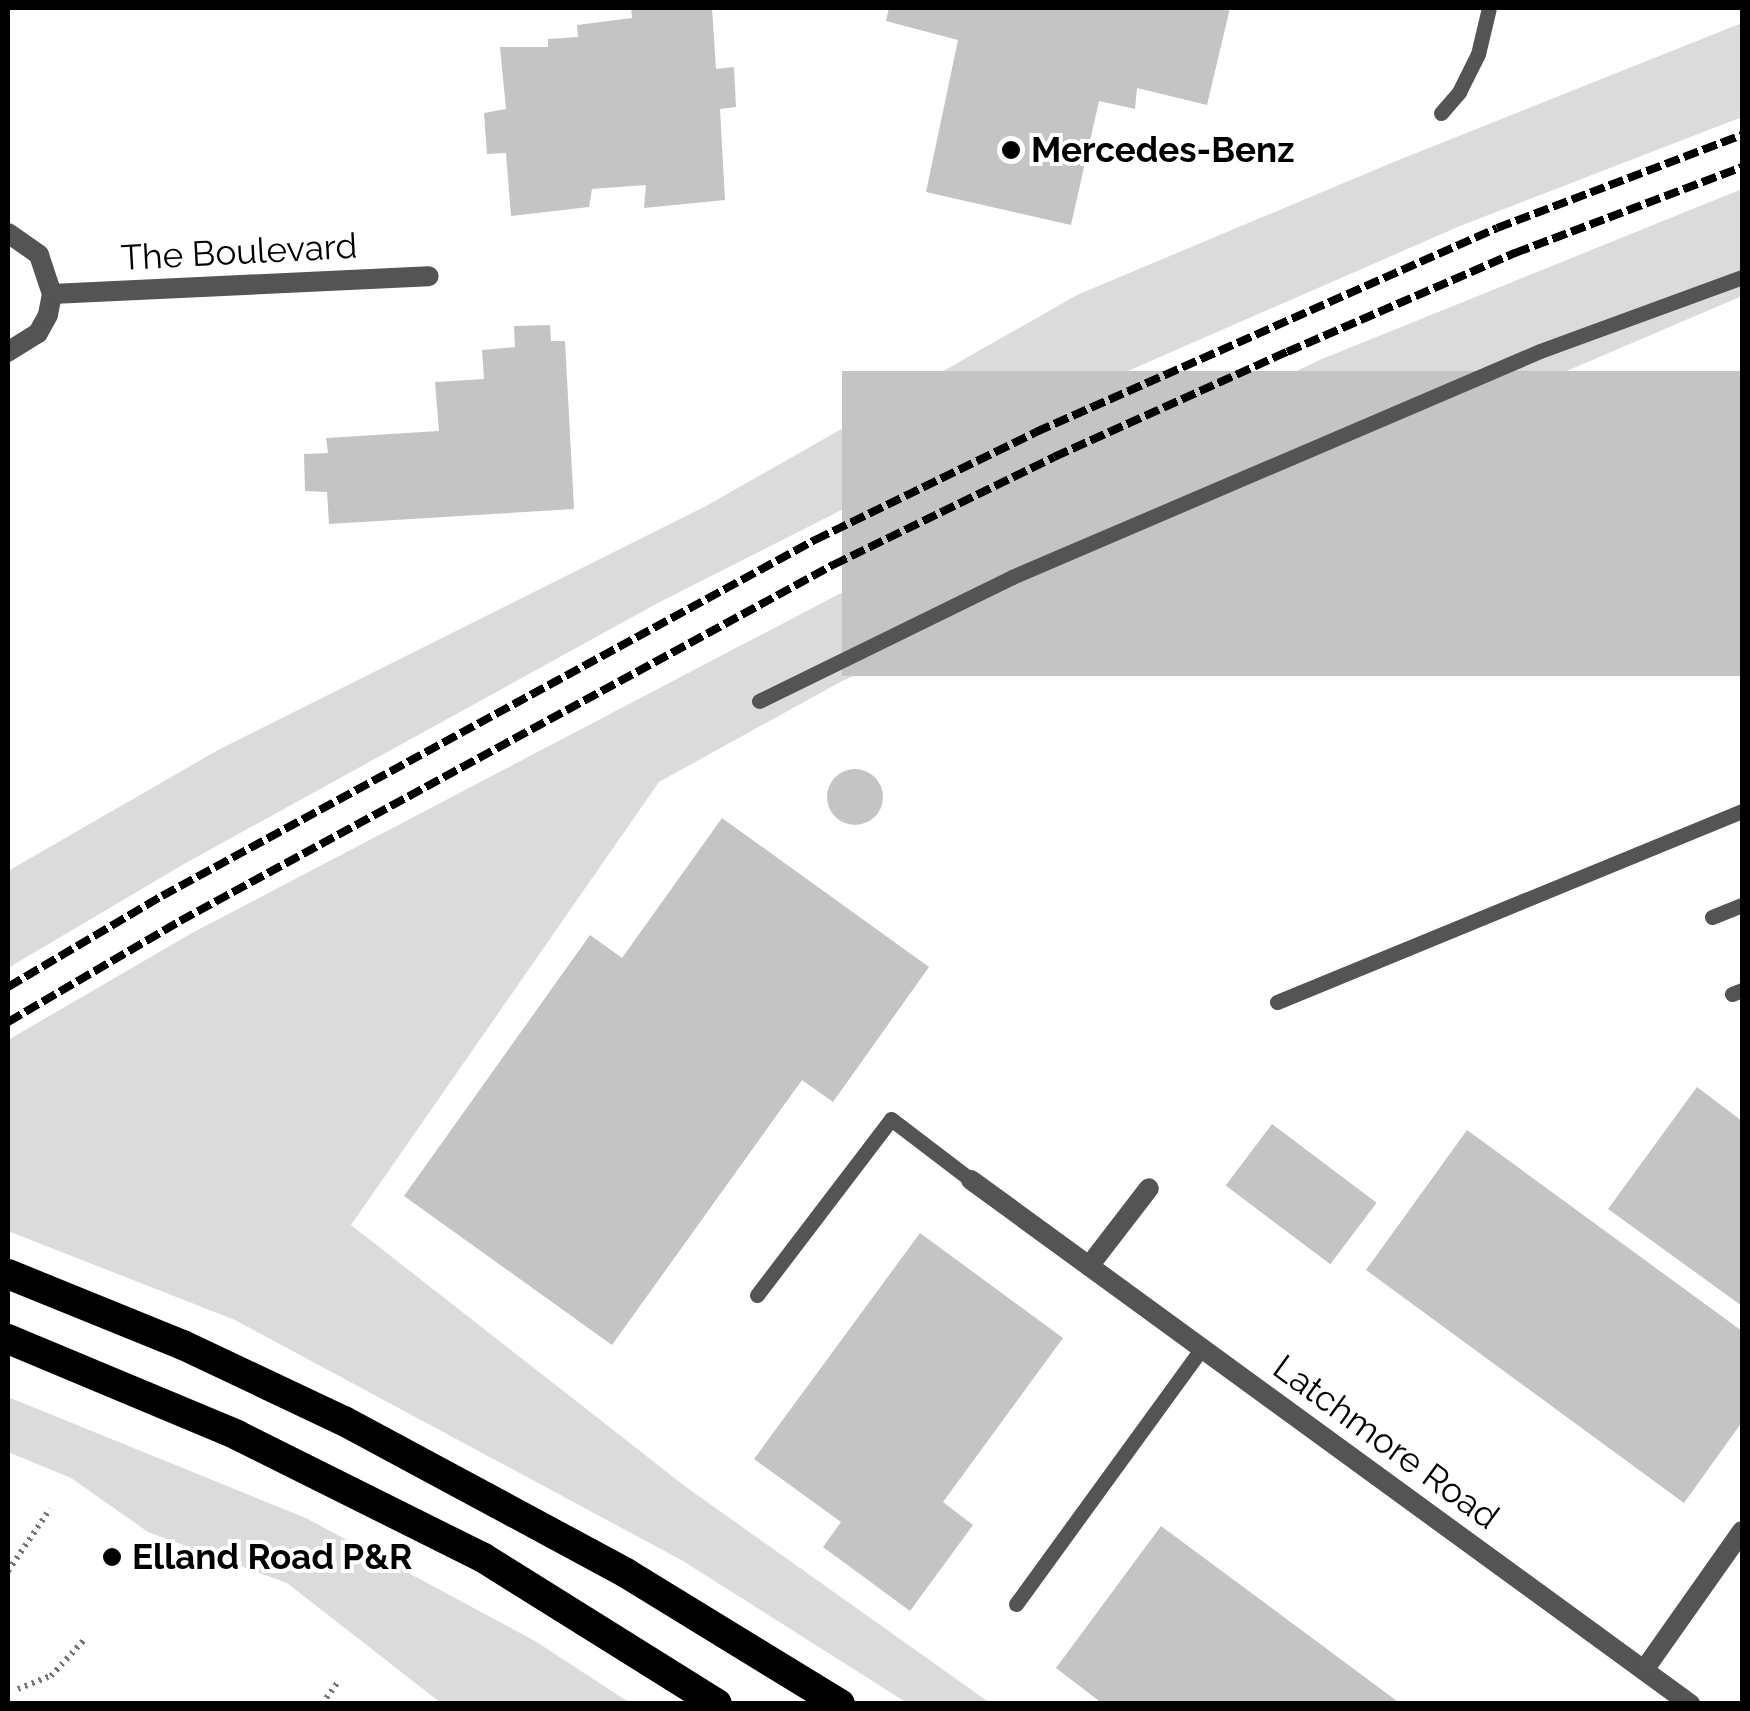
<!DOCTYPE html>
<html>
<head>
<meta charset="utf-8">
<style>
	body { margin:0 }
	#map { position:relative; width:1750px; height:1711px; overflow:hidden; background:#fff; font-family:Raleway,sans-serif }
	div>[style] { position:absolute }
	.green>* { inset:0; background:#dbdbdb }
	.building>* { inset:0; background:#c4c4c4; transform-origin:0 0 }
	.round { border-radius:50% }
	.path>* { height:6px; margin-top:-3px; transform-origin:0; background:repeating-linear-gradient(90deg,#767676 0 2.5px,transparent 0 7.5px) }
	.lane>* { height:15px; margin:-7.5px; padding:0 7.5px; transform-origin:7.5px; border-radius:7.5px; background:#545454 }
	.street>* { height:20px; margin:-10px; padding:0 10px; transform-origin:10px; border-radius:10px; background:#545454 }
	.highway>* { height:30px; margin:-15px; padding:0 15px; transform-origin:15px; border-radius:15px; background:#000 }
	.rail>* { height:8px; margin-top:-4px; transform-origin:0; background:repeating-linear-gradient(90deg,#000 0 15px,transparent 0 20px) }
	.dots>* { width:28px; height:28px; translate:-50% -50%; box-sizing:border-box; border:5px solid #fff; border-radius:50% }
	span { translate:-50% -50%; white-space:nowrap; text-align:center; line-height:1.15; -webkit-text-stroke:8px #fff; paint-order:stroke }
	.poi-label { font-size:35px; color:#000; font-weight:700 }
	.left { translate:0 -50%; text-align:left }
	.street-label { font-size:35px; color:#000 }
	.frame { position:absolute; inset:0; border:10px solid #000; pointer-events:none }
</style>
</head>
<body>
<div id="map">
	<div class="green">
		<i style="clip-path:polygon(1742px 23px,1742px 117px,1460px 226px,1041px 409px,656px 604px,184px 864px,8px 968px,8px 871px,218px 750px,706px 506px,1077px 295px,1396px 161px)"></i>
		<i style="clip-path:polygon(1742px 189px,1742px 296px,842px 681px,659px 782px,351px 1225px,686px 1487px,990px 1703px,907px 1703px,683px 1561px,235px 1320px,8px 1231px,8px 1040px,192px 933px,1009px 505px,1322px 359px)"></i>
		<i style="clip-path:polygon(8px 1397px,308px 1519px,535px 1641px,630px 1703px,441px 1703px,287px 1583px,148px 1532px,71px 1478px,8px 1452px)"></i>
	</div>
	<div class="building">
		<i style="clip-path:polygon(631px 8px,712px 8px,716px 69px,734px 67px,736px 107px,720px 109px,725px 200px,644px 208px,646px 185px,592px 189px,589px 207px,511px 216px,506px 153px,487px 154px,484px 113px,506px 109px,500px 47px,548px 47px,548px 39px,578px 37px,577px 25px,632px 18px)"></i>
		<i style="clip-path:polygon(889px 8px,1230px 8px,1207px 105px,1137px 88px,1135px 109px,1099px 101px,1071px 225px,926px 192px,958px 40px,886px 21px)"></i>
		<i style="clip-path:polygon(550px 325px,551px 341px,565px 341px,574px 509px,329px 524px,327px 492px,305px 491px,304px 454px,328px 453px,326px 438px,439px 431px,435px 382px,484px 379px,482px 350px,515px 347px,514px 326px)"></i>
		<i style="left:1742px;top:371px;width:305px;height:900px;rotate:90deg"></i>
		<i class="round" style="left:827px;top:769px;width:56px;height:56px"></i>
		<i style="clip-path:polygon(722px 818px,929px 967px,833px 1102px,802px 1080px,612px 1345px,404px 1196px,590px 935px,622px 958px)"></i>
		<i style="clip-path:polygon(1697px 1087px,1742px 1121px,1742px 1306px,1608px 1209px)"></i>
		<i style="left:1272px;top:1124px;width:131px;height:77px;rotate:37deg"></i>
		<i style="clip-path:polygon(1467px 1130px,1742px 1331px,1742px 1422px,1684px 1503px,1366px 1270px)"></i>
		<i style="clip-path:polygon(920px 1233px,1063px 1338px,943px 1502px,973px 1525px,910px 1611px,823px 1547px,841px 1522px,754px 1459px)"></i>
		<i style="clip-path:polygon(1161px 1526px,1401px 1704px,1103px 1704px,1056px 1668px)"></i>
	</div>
	<div class="path">
		<i style="left:8px;top:1571px;width:75px;rotate:-55.9deg"></i>
		<i style="left:18px;top:1689px;width:35px;rotate:-22deg"></i>
		<i style="left:51px;top:1676px;width:49px;rotate:-47.5deg"></i>
		<i style="left:322px;top:1704px;width:29px;rotate:-54deg"></i>
	</div>
	<div class="lane">
		<i style="left:1441px;top:113px;width:28px;rotate:-49deg"></i>
		<i style="left:1459px;top:92px;width:42px;rotate:-63.4deg"></i>
		<i style="left:1478px;top:54px;width:47px;rotate:-76.6deg"></i>
		<i style="left:759px;top:701px;width:282px;rotate:-26.1deg"></i>
		<i style="left:1012px;top:577px;width:574px;rotate:-23.17deg"></i>
		<i style="left:1540px;top:351px;width:215px;rotate:-20.1deg"></i>
		<i style="left:1712px;top:917px;width:32px;rotate:-22deg"></i>
		<i style="left:1732px;top:994px;width:11px;rotate:-22deg"></i>
		<i style="left:1277px;top:1002px;width:503px;rotate:-22.33deg"></i>
		<i style="left:757px;top:1295px;width:221px;rotate:-52.7deg"></i>
		<i style="left:891px;top:1119px;width:101px;rotate:37.3deg"></i>
		<i style="left:1016px;top:1604px;width:316px;rotate:-54deg"></i>
	</div>
	<div class="street">
		<i style="left:8px;top:233px;width:38px;rotate:35deg"></i>
		<i style="left:39px;top:255px;width:41px;rotate:71.6deg"></i>
		<i style="left:52px;top:294px;width:21px;rotate:101deg"></i>
		<i style="left:48px;top:315px;width:21px;rotate:119deg"></i>
		<i style="left:38px;top:333px;width:36px;rotate:148deg"></i>
		<i style="left:52px;top:294px;width:377px;rotate:-2.7deg"></i>
		<i style="left:971px;top:1180px;width:890px;rotate:36.08deg"></i>
		<i style="left:1089px;top:1266px;width:98px;rotate:-52.4deg"></i>
		<i style="left:1644px;top:1670px;width:170px;rotate:-54.8deg"></i>
	</div>
	<div class="highway">
		<i style="left:8px;top:1274px;width:189px;rotate:22.1deg"></i>
		<i style="left:183px;top:1345px;width:178px;rotate:25.3deg"></i>
		<i style="left:344px;top:1421px;width:320px;rotate:28.3deg"></i>
		<i style="left:626px;top:1573px;width:251px;rotate:31.5deg"></i>
		<i style="left:8px;top:1339px;width:248px;rotate:22.7deg"></i>
		<i style="left:237px;top:1435px;width:274px;rotate:26.5deg"></i>
		<i style="left:482px;top:1557px;width:277px;rotate:32deg"></i>
	</div>
	<div class="rail">
		<i style="left:8px;top:987px;width:179px;rotate:-30.6deg"></i>
		<i style="left:162px;top:896px;width:744px;rotate:-28.6deg"></i>
		<i style="left:815px;top:540px;width:246px;rotate:-26deg"></i>
		<i style="left:1036px;top:432px;width:504px;rotate:-23.87deg"></i>
		<i style="left:1497px;top:228px;width:262px;rotate:-20.8deg"></i>
		<i style="left:8px;top:1022px;width:199px;rotate:-30.4deg"></i>
		<i style="left:180px;top:921px;width:744px;rotate:-28.6deg"></i>
		<i style="left:833px;top:565px;width:246px;rotate:-26deg"></i>
		<i style="left:1054px;top:457px;width:256px;rotate:-24.3deg"></i>
		<i style="left:1287px;top:352px;width:249px;rotate:-23.5deg"></i>
		<i style="left:1515px;top:253px;width:243px;rotate:-20.7deg"></i>
	</div>
	<div class="dots">
		<i style="left:1011px;top:150px;background:#000"></i>
		<i style="left:112px;top:1557px;background:#000"></i>
	</div>
	<div class="poi-label">
		<span class="left" style="left:1031px;top:150px">Mercedes-Benz</span>
		<span class="left" style="left:132px;top:1557px">Elland Road P&amp;R</span>
	</div>
	<div class="street-label">
		<span style="left:239px;top:252px;rotate:-3deg">The Boulevard</span>
		<span style="left:1386px;top:1442px;rotate:36deg">Latchmore Road</span>
	</div>
	<div class="frame"></div>
</div>
</body>
</html>
